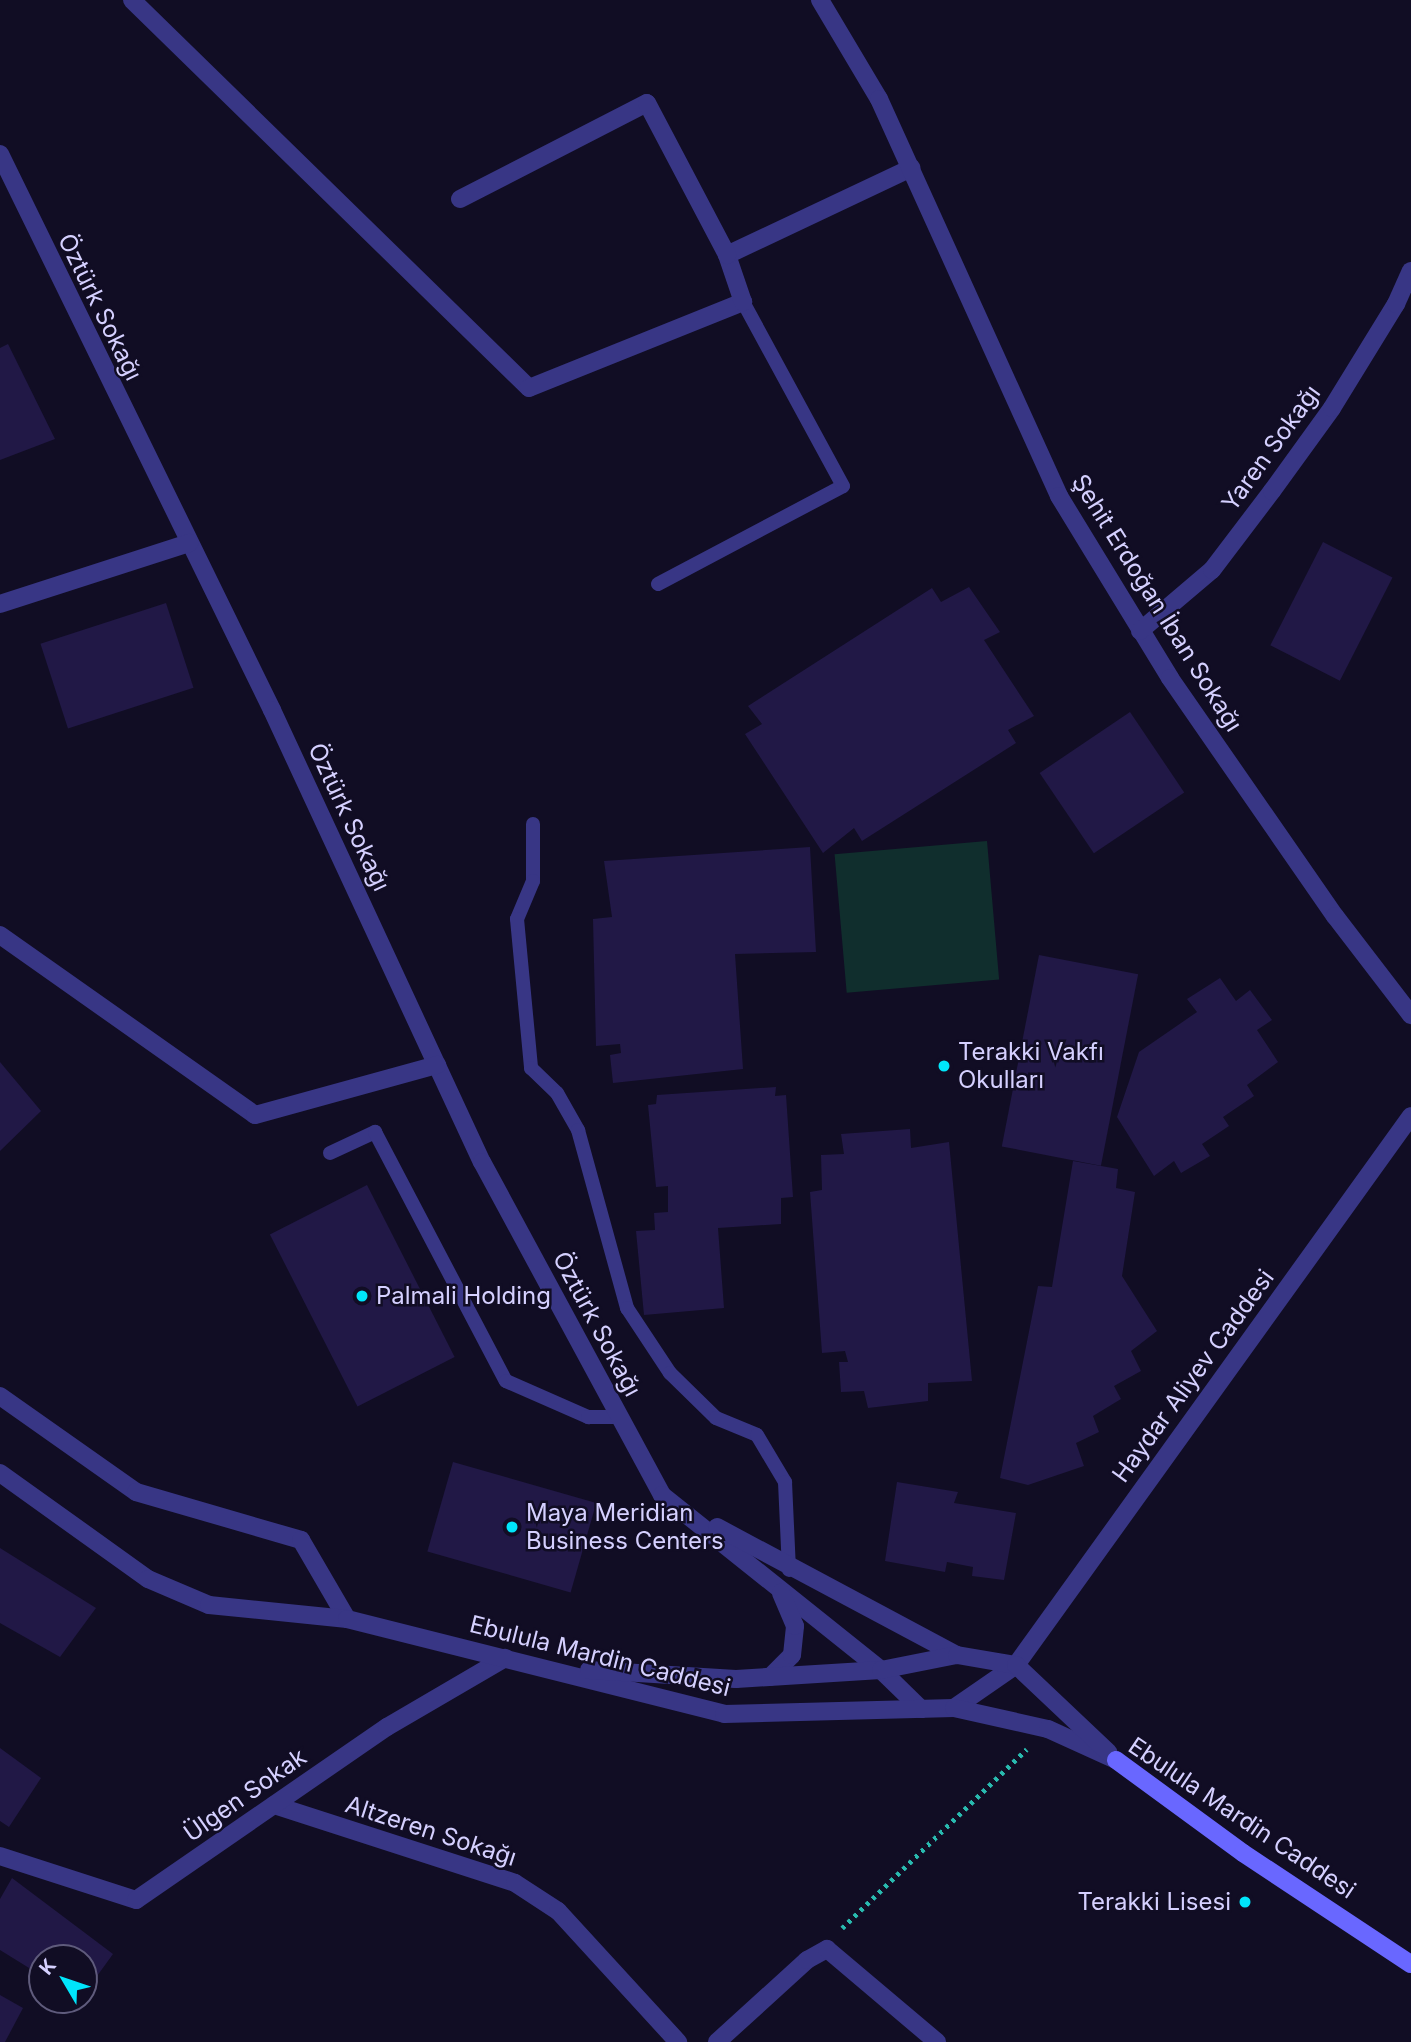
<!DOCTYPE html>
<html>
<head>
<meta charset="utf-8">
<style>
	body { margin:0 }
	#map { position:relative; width:1411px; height:2042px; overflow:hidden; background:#110d24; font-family:Inter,sans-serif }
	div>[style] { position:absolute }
	.green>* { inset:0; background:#102e2d; transform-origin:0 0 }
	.building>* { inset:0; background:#211846; transform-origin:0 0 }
	.path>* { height:4.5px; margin-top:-2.25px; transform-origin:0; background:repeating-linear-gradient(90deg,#29baaf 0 3.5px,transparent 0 8.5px) }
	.service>* { height:14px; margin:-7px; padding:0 7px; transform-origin:7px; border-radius:7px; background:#383685 }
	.minor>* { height:18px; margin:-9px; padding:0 9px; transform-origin:9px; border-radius:9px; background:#383685 }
	.tertiary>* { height:18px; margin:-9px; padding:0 9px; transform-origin:9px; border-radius:9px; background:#383685 }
	.secondary>* { height:18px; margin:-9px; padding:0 9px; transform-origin:9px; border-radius:9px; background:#6967ff }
	.dots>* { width:19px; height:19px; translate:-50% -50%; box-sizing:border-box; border:4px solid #110d24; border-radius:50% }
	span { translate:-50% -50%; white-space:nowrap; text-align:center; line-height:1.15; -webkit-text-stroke:5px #110d24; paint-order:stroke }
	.street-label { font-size:24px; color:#d5d0ff }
	.poi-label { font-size:24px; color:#d5d0ff }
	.left { translate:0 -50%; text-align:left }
	.right { translate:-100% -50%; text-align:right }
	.north { position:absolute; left:28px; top:1944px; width:70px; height:70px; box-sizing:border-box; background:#110d24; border:2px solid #5f5b7c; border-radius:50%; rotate:309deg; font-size:19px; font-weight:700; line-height:28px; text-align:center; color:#d5d0ff }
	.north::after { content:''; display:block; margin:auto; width:24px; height:32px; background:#00e6fb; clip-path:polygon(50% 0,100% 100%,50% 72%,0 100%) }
</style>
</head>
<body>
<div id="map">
	<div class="green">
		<i style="left:987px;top:841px;width:139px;height:153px;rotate:85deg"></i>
	</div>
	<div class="building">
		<i style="clip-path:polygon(8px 344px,55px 439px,0 460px,0 348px)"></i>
		<i style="left:1323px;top:542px;width:78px;height:116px;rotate:27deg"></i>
		<i style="clip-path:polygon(969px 587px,1000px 632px,984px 640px,1034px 716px,1008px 730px,1016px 743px,862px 841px,854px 828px,823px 853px,745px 734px,762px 724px,748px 706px,932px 588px,941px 602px)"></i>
		<i style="left:166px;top:603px;width:89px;height:132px;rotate:72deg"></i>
		<i style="left:1130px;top:712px;width:97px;height:109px;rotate:56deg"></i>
		<i style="clip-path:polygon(810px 847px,816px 952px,735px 954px,743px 1069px,613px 1083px,610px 1055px,621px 1053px,620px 1044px,596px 1046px,593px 919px,612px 917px,604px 861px)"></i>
		<i style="left:1039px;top:955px;width:101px;height:195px;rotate:11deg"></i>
		<i style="clip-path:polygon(1220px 978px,1236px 1001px,1250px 990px,1272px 1020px,1257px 1030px,1278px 1062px,1247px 1085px,1254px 1096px,1223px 1117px,1229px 1126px,1202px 1144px,1210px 1156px,1181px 1173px,1174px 1161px,1154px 1176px,1117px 1117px,1139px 1052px,1197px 1012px,1187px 999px)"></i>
		<i style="clip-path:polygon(0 1062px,41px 1111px,0 1151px)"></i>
		<i style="clip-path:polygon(776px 1087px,775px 1096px,786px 1095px,793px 1197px,781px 1198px,781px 1224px,718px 1228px,724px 1308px,644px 1315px,636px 1231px,655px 1230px,654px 1213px,668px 1212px,668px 1186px,656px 1187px,648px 1105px,656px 1104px,657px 1095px)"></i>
		<i style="clip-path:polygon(910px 1129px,911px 1148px,949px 1142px,972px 1381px,928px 1383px,928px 1401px,868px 1408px,864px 1391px,841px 1392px,839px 1362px,848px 1362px,845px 1351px,822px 1353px,810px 1192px,822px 1190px,821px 1155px,844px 1154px,841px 1134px)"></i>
		<i style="clip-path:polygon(1073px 1161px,1118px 1169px,1116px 1188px,1135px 1192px,1122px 1276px,1157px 1331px,1131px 1351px,1141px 1371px,1114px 1386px,1121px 1399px,1093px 1416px,1099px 1432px,1076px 1443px,1084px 1466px,1028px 1485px,1000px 1478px,1038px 1286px,1052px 1287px)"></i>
		<i style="left:367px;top:1185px;width:193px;height:109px;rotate:63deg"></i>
		<i style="left:453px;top:1462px;width:149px;height:93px;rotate:16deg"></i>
		<i style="clip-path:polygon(897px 1482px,958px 1492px,954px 1503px,1016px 1513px,1004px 1580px,972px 1576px,973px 1567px,947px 1562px,945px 1572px,885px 1561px)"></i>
		<i style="clip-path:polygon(0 1548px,96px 1608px,60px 1657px,0 1623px)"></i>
		<i style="clip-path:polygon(0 1748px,41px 1778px,9px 1827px,0 1821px)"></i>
		<i style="clip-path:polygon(12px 1878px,113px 1954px,84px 1994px,84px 1958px,42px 1958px,42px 1976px,0 1950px,0 1899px)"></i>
		<i style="clip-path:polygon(0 1995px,23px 2008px,5px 2042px,0 2042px)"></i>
	</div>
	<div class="path">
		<i style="left:842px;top:1928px;width:257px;rotate:-44.1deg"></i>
	</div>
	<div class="service">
		<i style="left:658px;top:584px;width:209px;rotate:-27.9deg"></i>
		<i style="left:843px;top:486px;width:209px;rotate:-118.5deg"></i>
		<i style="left:533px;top:824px;width:57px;rotate:90deg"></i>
		<i style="left:533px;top:881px;width:41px;rotate:112.8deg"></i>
		<i style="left:517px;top:919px;width:150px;rotate:84.6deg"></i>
		<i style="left:531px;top:1068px;width:36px;rotate:44deg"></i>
		<i style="left:557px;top:1093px;width:43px;rotate:60.4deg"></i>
		<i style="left:578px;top:1130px;width:185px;rotate:74.6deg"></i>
		<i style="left:627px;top:1308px;width:78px;rotate:56.5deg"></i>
		<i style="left:670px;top:1373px;width:64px;rotate:44.4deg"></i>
		<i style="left:716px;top:1418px;width:44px;rotate:22.5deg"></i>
		<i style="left:757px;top:1435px;width:55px;rotate:59.2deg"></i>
		<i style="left:785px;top:1482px;width:88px;rotate:87.4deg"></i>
		<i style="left:330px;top:1153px;width:50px;rotate:-25deg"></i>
		<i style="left:375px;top:1132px;width:281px;rotate:62.3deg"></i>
		<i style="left:506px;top:1381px;width:90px;rotate:23.7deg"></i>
		<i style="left:588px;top:1417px;width:32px"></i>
	</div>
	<div class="minor">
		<i style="left:132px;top:0;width:555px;rotate:44.34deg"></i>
		<i style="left:529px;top:388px;width:231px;rotate:-21.9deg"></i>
		<i style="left:743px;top:302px;width:50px;rotate:-108.8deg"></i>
		<i style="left:727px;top:255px;width:204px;rotate:-25.3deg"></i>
		<i style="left:820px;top:0;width:115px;rotate:59.2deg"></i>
		<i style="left:879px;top:99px;width:436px;rotate:65.6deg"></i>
		<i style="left:1059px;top:496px;width:213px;rotate:58.6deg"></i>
		<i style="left:1170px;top:678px;width:290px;rotate:55.3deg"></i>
		<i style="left:1335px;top:916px;width:125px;rotate:52.5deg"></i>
		<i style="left:0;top:154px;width:619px;rotate:63.93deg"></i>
		<i style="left:272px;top:710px;width:498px;rotate:65.1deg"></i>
		<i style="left:482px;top:1162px;width:379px;rotate:61.6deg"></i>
		<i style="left:662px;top:1495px;width:280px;rotate:38.6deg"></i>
		<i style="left:881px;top:1670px;width:56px;rotate:44.3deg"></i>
		<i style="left:460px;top:199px;width:210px;rotate:-27.2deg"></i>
		<i style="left:647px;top:103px;width:172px;rotate:62.2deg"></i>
		<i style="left:0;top:604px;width:199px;rotate:-17.9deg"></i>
		<i style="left:1140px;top:631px;width:94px;rotate:-40.3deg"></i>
		<i style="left:1212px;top:570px;width:99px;rotate:-52.8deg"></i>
		<i style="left:1272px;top:491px;width:102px;rotate:-54.1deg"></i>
		<i style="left:1332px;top:408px;width:122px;rotate:-58.4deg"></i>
		<i style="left:1396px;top:304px;width:36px;rotate:-66deg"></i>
		<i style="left:0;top:935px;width:312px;rotate:35.2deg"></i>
		<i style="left:255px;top:1115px;width:189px;rotate:-15.4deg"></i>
		<i style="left:0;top:1396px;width:166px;rotate:35.2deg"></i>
		<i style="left:136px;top:1492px;width:172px;rotate:16.2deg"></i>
		<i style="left:301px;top:1540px;width:91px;rotate:59.8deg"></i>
		<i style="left:717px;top:1527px;width:272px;rotate:28.1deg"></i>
		<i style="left:770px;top:1677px;width:31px;rotate:-45deg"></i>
		<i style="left:792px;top:1655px;width:29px;rotate:-84deg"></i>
		<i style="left:795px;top:1626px;width:36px;rotate:-113deg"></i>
		<i style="left:954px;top:1708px;width:75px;rotate:-34.7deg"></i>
		<i style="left:274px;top:1805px;width:253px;rotate:17.9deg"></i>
		<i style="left:515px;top:1883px;width:51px;rotate:33.1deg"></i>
		<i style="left:558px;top:1911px;width:178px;rotate:47.5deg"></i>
		<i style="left:0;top:1856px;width:143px;rotate:17.9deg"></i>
		<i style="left:136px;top:1900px;width:305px;rotate:-34.6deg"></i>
		<i style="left:387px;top:1727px;width:137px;rotate:-30.3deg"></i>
		<i style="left:717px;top:2042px;width:122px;rotate:-42.3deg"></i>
		<i style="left:807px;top:1960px;width:23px;rotate:-29deg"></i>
		<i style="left:827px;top:1949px;width:144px;rotate:40.2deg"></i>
	</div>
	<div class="tertiary">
		<i style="left:0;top:1473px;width:182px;rotate:35.6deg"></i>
		<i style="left:148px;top:1579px;width:66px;rotate:23.1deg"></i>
		<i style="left:209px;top:1605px;width:139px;rotate:5.8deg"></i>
		<i style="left:347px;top:1619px;width:389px;rotate:14.1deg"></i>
		<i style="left:724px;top:1714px;width:230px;rotate:-1.5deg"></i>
		<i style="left:954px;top:1708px;width:96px;rotate:12.6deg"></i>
		<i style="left:1048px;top:1729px;width:75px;rotate:24.5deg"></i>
		<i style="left:1016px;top:1665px;width:676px;rotate:-54.27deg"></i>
		<i style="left:589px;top:1670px;width:147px;rotate:3.5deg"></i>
		<i style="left:736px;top:1679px;width:145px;rotate:-3.6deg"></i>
		<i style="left:881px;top:1670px;width:77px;rotate:-11.2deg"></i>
		<i style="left:957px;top:1655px;width:60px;rotate:9.6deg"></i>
		<i style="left:1016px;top:1665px;width:127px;rotate:43.4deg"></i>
	</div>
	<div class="secondary">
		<i style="left:1116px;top:1760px;width:157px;rotate:36.2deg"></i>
		<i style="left:1243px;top:1853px;width:201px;rotate:33.5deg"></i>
	</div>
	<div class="dots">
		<i style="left:944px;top:1066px;background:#00e6fb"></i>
		<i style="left:362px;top:1296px;background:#00e6fb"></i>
		<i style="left:512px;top:1527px;background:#00e6fb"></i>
		<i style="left:1245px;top:1902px;background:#00e6fb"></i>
	</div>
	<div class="street-label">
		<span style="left:100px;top:307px;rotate:64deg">Öztürk Sokağı</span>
		<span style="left:1271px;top:448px;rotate:-54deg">Yaren Sokağı</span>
		<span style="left:1157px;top:603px;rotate:58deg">Şehit Erdoğan İban Sokağı</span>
		<span style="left:349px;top:817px;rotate:65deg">Öztürk Sokağı</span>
		<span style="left:597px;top:1324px;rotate:62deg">Öztürk Sokağı</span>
		<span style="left:1193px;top:1376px;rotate:-54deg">Haydar Aliyev Caddesi</span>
		<span style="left:600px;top:1656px;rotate:14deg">Ebulula Mardin Caddesi</span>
		<span style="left:245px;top:1795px;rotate:-35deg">Ülgen Sokak</span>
		<span style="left:1242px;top:1818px;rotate:34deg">Ebulula Mardin Caddesi</span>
		<span style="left:431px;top:1831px;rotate:18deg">Altzeren Sokağı</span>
	</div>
	<div class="poi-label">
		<span class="left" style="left:958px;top:1066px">Terakki Vakfı<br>Okulları</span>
		<span class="left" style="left:376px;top:1296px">Palmali Holding</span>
		<span class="left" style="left:526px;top:1527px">Maya Meridian<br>Business Centers</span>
		<span class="right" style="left:1231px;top:1902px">Terakki Lisesi</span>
	</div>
	<div class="north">K</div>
</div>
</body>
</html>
